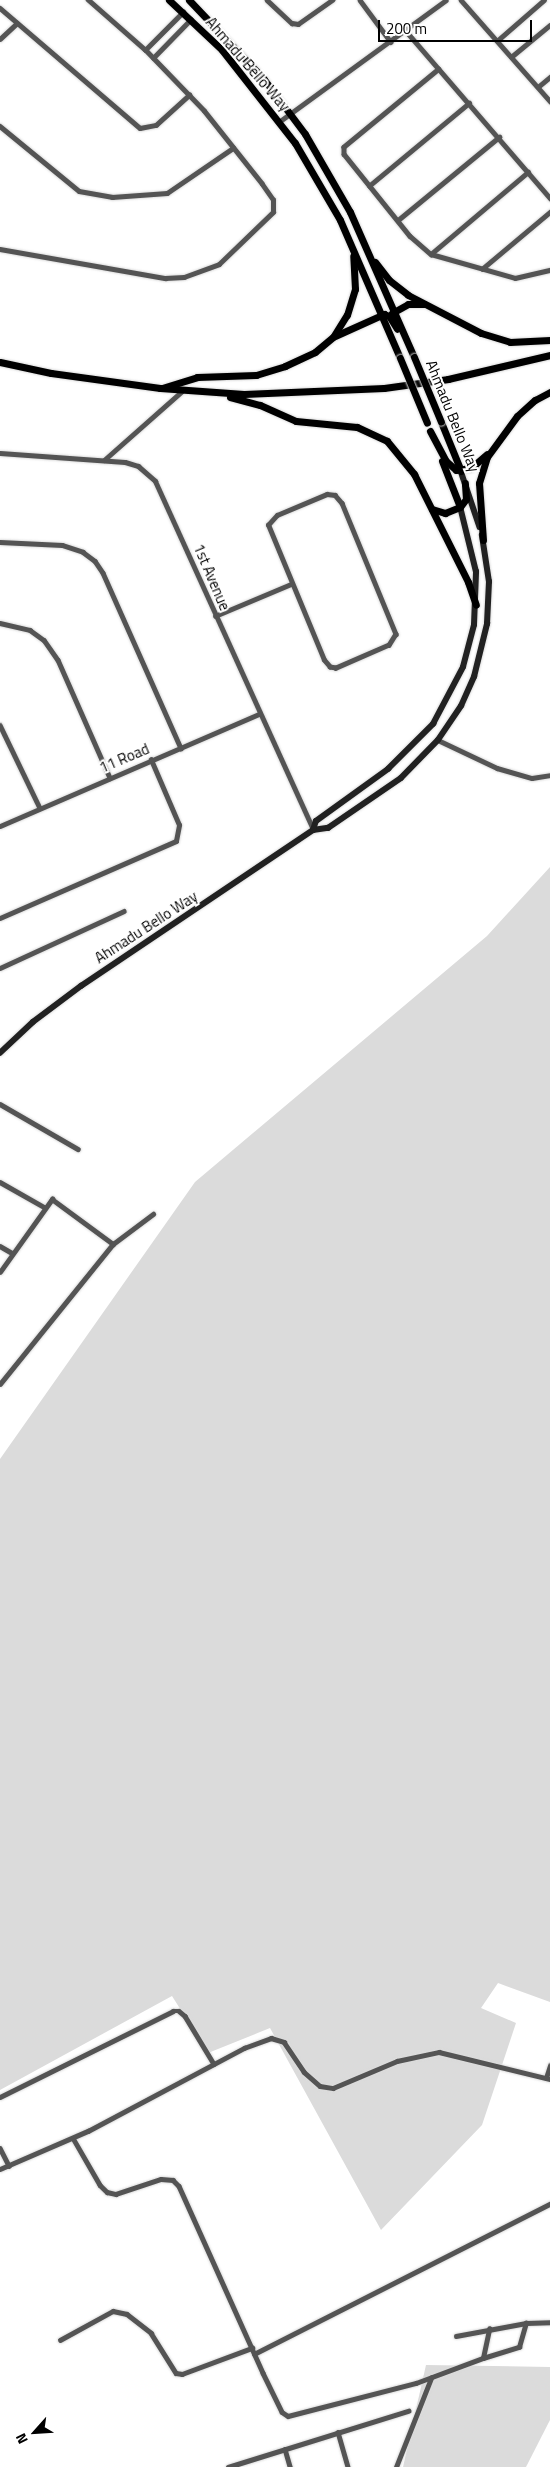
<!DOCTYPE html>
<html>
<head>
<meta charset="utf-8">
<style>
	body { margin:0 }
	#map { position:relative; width:550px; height:2467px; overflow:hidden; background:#fff; font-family:"Titillium Web",sans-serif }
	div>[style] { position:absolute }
	.green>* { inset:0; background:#dbdbdb }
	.roads { filter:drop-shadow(0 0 1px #dbdbdb) drop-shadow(0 0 1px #dbdbdb) }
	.minor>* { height:4.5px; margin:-2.25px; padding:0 2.25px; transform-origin:2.25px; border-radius:2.25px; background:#545454 }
	.tertiary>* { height:5px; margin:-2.5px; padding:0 2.5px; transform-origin:2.5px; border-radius:2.5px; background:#545454 }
	.secondary>* { height:5.5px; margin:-2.75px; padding:0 2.75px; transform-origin:2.75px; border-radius:2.75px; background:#212121 }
	.primary>* { height:7px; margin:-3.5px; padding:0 3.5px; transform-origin:3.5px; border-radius:3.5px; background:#000 }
	.bridges { filter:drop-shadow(0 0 1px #dbdbdb) drop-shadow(0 0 1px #dbdbdb) }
	.primary-bridge>* { height:7px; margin:-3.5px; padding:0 3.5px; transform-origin:3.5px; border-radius:3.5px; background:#000 }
	span { translate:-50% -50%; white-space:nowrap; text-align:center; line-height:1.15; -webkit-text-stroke:4px #fff; paint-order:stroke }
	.street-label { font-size:15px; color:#000 }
	.north { position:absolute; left:10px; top:2407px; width:50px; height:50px; -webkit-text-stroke:4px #fff; paint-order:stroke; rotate:244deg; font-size:14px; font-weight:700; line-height:20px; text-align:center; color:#000 }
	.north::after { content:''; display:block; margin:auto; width:18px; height:22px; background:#000; clip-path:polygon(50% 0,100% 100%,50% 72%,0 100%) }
	.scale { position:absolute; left:378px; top:20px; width:154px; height:22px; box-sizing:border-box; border:2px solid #000; border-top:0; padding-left:6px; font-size:15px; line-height:18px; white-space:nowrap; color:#000; -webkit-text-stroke:4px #fff; paint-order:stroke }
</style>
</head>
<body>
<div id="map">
	<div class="green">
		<i style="clip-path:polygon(550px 867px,550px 2002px,498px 1983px,481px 2008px,516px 2023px,482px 2125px,381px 2230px,270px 2028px,208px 2053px,172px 1996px,0 2090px,0 1459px,195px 1182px,487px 936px)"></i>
		<i style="clip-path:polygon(426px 2365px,550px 2367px,550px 2420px,526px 2467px,403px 2467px)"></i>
	</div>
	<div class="roads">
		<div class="minor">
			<i style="left:267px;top:0;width:34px;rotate:43deg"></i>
			<i style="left:292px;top:23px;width:6px;rotate:9deg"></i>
			<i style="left:298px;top:24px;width:42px;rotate:-35.2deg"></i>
			<i style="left:360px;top:0;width:52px;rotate:53.6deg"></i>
			<i style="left:461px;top:0;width:135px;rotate:48.6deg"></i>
			<i style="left:0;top:8px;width:184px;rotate:40.6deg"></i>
			<i style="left:140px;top:128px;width:16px;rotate:-11deg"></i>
			<i style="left:156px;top:125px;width:45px;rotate:-42.3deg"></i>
			<i style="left:406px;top:31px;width:221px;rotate:49.2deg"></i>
			<i style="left:0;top:39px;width:23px;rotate:-43deg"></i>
			<i style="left:497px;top:41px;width:62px;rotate:-41.1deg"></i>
			<i style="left:145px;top:50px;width:54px;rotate:-45deg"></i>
			<i style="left:511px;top:57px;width:50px;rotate:-39.4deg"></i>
			<i style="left:153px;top:58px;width:54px;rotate:-45.7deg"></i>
			<i style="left:439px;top:69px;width:123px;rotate:140.6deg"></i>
			<i style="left:344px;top:147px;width:7px;rotate:90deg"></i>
			<i style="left:344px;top:154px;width:105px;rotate:51.2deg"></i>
			<i style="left:410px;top:236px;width:28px;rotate:41deg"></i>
			<i style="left:431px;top:254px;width:87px;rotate:15.9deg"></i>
			<i style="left:515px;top:278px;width:36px;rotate:-13deg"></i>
			<i style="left:538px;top:87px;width:16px;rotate:-40deg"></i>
			<i style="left:0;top:126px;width:102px;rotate:39.4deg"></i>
			<i style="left:79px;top:191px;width:34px;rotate:10deg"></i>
			<i style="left:112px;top:197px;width:55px;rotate:-4.2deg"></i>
			<i style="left:167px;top:193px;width:80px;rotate:-34.3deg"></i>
			<i style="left:369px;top:186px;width:130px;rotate:-39.7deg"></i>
			<i style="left:398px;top:220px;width:131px;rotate:-39.4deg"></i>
			<i style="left:0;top:249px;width:168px;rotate:10deg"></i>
			<i style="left:165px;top:278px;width:19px;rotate:-3deg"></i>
			<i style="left:184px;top:277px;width:37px;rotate:-20deg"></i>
			<i style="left:219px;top:264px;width:75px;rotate:-43.9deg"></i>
			<i style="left:273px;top:212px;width:12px;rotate:-90deg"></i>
			<i style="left:273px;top:200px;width:19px;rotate:-125deg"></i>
			<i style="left:262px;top:184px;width:93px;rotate:-128.5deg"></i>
			<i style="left:204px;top:111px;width:85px;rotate:-134deg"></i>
			<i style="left:145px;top:50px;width:76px;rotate:-138.7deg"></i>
			<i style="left:431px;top:254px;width:127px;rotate:-40.2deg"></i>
			<i style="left:482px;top:269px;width:89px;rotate:-40deg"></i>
			<i style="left:327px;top:494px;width:8px;rotate:7deg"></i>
			<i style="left:335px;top:495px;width:11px;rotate:49deg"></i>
			<i style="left:342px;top:503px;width:142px;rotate:67.6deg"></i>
			<i style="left:396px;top:634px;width:13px;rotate:122deg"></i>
			<i style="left:389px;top:645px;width:58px;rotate:156.5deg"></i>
			<i style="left:336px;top:668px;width:6px;rotate:-171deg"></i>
			<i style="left:330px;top:667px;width:9px;rotate:-131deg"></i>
			<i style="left:324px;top:660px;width:146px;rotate:-112.5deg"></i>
			<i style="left:268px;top:525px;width:13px;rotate:-48deg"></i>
			<i style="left:277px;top:515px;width:54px;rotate:-22.8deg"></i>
			<i style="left:0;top:542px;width:62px;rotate:2.8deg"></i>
			<i style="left:62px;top:545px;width:22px;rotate:18deg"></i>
			<i style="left:83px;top:552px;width:15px;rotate:37deg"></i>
			<i style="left:95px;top:561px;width:14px;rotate:56deg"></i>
			<i style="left:103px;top:573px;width:192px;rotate:66deg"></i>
			<i style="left:215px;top:616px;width:82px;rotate:-22.8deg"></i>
			<i style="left:0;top:623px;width:31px;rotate:13deg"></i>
			<i style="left:30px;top:630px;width:17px;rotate:36deg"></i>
			<i style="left:44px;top:640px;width:24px;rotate:55deg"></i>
			<i style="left:58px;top:660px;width:129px;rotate:66.2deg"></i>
			<i style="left:0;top:725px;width:92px;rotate:64.3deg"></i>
			<i style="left:438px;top:740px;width:65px;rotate:25.4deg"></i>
			<i style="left:497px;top:768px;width:36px;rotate:16deg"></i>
			<i style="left:532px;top:778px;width:18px;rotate:-9deg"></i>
			<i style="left:0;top:918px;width:192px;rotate:-23.6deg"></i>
			<i style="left:176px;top:841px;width:16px;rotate:-79deg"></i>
			<i style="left:179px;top:825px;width:71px;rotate:-113.3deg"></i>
			<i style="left:0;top:968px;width:136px;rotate:-24.7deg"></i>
			<i style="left:0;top:1104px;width:90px;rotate:30deg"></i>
			<i style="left:0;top:1182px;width:51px;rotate:29.6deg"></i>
			<i style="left:0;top:1246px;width:14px;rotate:30deg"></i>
			<i style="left:0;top:1272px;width:90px;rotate:-54.5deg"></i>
			<i style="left:52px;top:1199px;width:76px;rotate:36.4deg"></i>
			<i style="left:0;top:1384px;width:180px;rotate:-51.1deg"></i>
			<i style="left:113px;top:1244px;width:50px;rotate:-36.9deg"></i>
			<i style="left:546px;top:2078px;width:13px;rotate:-72deg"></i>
			<i style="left:0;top:2097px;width:193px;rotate:-26.4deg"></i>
			<i style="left:173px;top:2011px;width:6px"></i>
			<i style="left:179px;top:2011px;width:8px;rotate:40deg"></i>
			<i style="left:185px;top:2016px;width:56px;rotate:58.9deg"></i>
			<i style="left:73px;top:2138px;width:54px;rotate:60.1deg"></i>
			<i style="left:100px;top:2185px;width:10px;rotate:45deg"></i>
			<i style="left:107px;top:2192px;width:9px;rotate:13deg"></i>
			<i style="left:116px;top:2194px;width:47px;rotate:-18.4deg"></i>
			<i style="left:161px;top:2179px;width:12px;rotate:5deg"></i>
			<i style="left:173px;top:2180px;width:8px;rotate:45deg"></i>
			<i style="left:179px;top:2186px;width:205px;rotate:65.8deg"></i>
			<i style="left:263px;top:2373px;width:43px;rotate:64deg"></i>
			<i style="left:282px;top:2412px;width:7px;rotate:34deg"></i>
			<i style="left:288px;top:2416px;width:132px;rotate:-14.5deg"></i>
			<i style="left:416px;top:2383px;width:72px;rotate:-20.5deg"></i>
			<i style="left:483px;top:2358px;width:30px;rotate:-78deg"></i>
			<i style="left:0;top:2148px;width:20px;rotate:63deg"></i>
			<i style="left:0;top:2169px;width:96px;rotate:-23.4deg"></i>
			<i style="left:88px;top:2131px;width:177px;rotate:-28deg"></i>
			<i style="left:244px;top:2048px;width:29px;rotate:-20deg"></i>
			<i style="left:271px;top:2038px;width:14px;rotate:17deg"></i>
			<i style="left:284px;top:2042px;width:36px;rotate:56deg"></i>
			<i style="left:304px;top:2072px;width:21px;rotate:41deg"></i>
			<i style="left:320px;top:2086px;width:13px;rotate:9deg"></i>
			<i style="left:333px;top:2088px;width:69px;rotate:-22.9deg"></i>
			<i style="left:397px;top:2061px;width:43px;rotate:-12.1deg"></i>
			<i style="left:439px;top:2052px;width:114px;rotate:13.7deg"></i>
			<i style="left:456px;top:2336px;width:71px;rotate:-10.5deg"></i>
			<i style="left:526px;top:2323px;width:24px;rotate:-2deg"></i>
			<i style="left:60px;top:2340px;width:60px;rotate:-28.7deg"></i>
			<i style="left:113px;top:2311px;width:14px;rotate:12deg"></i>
			<i style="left:127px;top:2314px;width:31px;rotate:38deg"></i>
			<i style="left:151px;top:2333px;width:47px;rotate:58deg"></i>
			<i style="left:176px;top:2373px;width:6px;rotate:9deg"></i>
			<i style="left:182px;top:2374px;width:75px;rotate:-20.4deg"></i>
			<i style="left:254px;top:2354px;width:332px;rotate:-26.9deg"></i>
			<i style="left:483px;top:2358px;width:38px;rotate:-17deg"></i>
			<i style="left:519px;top:2347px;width:25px;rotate:-74deg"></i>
			<i style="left:338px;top:2432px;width:36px;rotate:74deg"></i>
			<i style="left:285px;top:2449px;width:19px;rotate:74deg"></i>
			<i style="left:228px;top:2467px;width:189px;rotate:-17.3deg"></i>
			<i style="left:396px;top:2467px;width:96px;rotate:-68.5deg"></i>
		</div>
		<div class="tertiary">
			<i style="left:280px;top:121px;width:205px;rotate:-36.1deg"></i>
			<i style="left:0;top:453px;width:125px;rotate:4.1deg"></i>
			<i style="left:125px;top:462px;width:14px;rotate:17deg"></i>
			<i style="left:138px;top:466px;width:23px;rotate:41deg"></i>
			<i style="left:155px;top:481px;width:383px;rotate:65.6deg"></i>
			<i style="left:104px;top:460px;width:104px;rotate:-41.5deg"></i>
			<i style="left:0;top:826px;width:282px;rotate:-23.4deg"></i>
		</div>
		<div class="secondary">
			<i style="left:461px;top:471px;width:59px;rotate:71.3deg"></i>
			<i style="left:313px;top:830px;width:15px;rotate:-8deg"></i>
			<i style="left:328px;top:828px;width:88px;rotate:-34.4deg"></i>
			<i style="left:401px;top:778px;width:53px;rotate:-45.8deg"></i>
			<i style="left:438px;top:740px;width:41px;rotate:-55.9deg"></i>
			<i style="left:461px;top:706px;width:32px;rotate:-66deg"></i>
			<i style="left:474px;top:677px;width:55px;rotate:-76.2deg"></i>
			<i style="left:487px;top:624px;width:42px;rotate:-87.3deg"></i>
			<i style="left:489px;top:582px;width:47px;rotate:-98.7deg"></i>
			<i style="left:0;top:1053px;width:45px;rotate:-43.2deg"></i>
			<i style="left:33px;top:1022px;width:60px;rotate:-36.9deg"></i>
			<i style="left:81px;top:986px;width:280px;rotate:-33.9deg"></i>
			<i style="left:313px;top:830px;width:9px;rotate:-72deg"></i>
			<i style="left:316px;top:821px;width:89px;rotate:-35.8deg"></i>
			<i style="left:388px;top:769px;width:64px;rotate:-45deg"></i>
			<i style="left:433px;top:724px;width:64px;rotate:-62.2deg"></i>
			<i style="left:463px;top:667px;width:43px;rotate:-75.3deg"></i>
			<i style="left:474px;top:625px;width:53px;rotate:-87.8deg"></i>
			<i style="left:476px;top:572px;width:67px;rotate:-103.8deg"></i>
		</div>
		<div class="primary">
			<i style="left:169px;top:0;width:73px;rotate:43.3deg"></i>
			<i style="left:222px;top:50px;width:118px;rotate:51.9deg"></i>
			<i style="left:295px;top:143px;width:89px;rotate:59.7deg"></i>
			<i style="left:340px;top:220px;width:150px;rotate:66.5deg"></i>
			<i style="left:189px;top:0;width:108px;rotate:46.5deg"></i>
			<i style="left:263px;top:78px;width:70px;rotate:53.1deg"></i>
			<i style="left:305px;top:134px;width:90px;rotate:60deg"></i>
			<i style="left:350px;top:212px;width:158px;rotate:66.2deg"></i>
			<i style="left:375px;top:262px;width:23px;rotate:52deg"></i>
			<i style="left:389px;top:280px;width:24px;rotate:38deg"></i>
			<i style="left:408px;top:295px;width:82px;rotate:27.5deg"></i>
			<i style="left:481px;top:333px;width:30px;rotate:17deg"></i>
			<i style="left:510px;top:342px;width:40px;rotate:-2.9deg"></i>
			<i style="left:392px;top:313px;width:18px;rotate:-29deg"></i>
			<i style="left:408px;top:304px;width:16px"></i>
			<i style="left:335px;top:336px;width:54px;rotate:-24.2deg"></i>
			<i style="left:384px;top:314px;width:5px;rotate:22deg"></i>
			<i style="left:389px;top:316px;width:15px;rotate:58deg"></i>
			<i style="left:0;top:362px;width:52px;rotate:12.2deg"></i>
			<i style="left:51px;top:373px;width:110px;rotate:7.8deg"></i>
			<i style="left:160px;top:388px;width:84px;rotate:4.1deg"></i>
			<i style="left:244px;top:394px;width:140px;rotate:-2.5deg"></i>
			<i style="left:384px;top:388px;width:65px;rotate:-8deg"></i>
			<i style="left:448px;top:379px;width:105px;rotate:-13.2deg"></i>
			<i style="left:162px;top:388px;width:37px;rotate:-17deg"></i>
			<i style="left:197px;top:377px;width:59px;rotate:-1.9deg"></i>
			<i style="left:256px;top:375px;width:30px;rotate:-17deg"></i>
			<i style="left:285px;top:366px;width:33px;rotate:-25deg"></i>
			<i style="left:315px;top:352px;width:23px;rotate:-40deg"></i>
			<i style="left:333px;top:337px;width:26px;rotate:-58deg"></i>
			<i style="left:347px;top:315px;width:27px;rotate:-73deg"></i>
			<i style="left:355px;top:289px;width:33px;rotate:-93deg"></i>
			<i style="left:230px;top:397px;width:31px;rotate:15deg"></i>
			<i style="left:260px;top:405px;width:39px;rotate:24deg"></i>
			<i style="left:296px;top:421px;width:61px;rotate:5.6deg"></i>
			<i style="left:357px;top:427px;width:33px;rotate:25deg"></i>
			<i style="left:387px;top:441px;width:43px;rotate:50.7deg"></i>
			<i style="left:414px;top:474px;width:121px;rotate:63.4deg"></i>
			<i style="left:468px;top:582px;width:24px;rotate:71deg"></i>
			<i style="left:441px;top:422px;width:53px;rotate:67.8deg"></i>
			<i style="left:430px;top:431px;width:34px;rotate:62deg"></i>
			<i style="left:446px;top:461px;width:13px;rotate:42deg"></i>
			<i style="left:456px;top:470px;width:15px;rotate:-8deg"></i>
			<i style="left:471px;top:468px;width:21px;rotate:-41deg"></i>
			<i style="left:442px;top:461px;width:49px;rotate:68.6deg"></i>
			<i style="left:432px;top:509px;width:14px;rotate:17deg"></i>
			<i style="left:445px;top:513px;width:16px;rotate:-22deg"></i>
			<i style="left:460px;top:507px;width:10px;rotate:-53deg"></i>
			<i style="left:466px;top:499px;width:16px;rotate:-94deg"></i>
			<i style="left:483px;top:540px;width:57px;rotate:-94deg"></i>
			<i style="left:479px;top:483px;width:27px;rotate:-73deg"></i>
			<i style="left:487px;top:457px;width:51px;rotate:-53.8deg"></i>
			<i style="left:517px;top:416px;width:24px;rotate:-42deg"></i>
			<i style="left:535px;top:400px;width:17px;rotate:-28deg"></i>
		</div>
	</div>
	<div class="bridges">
		<div class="primary-bridge">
			<i style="left:414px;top:357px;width:70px;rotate:67.4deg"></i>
			<i style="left:400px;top:358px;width:70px;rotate:67.4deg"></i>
		</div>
	</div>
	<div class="street-label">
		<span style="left:248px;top:64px;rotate:49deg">Ahmadu Bello Way</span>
		<span style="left:453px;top:416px;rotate:68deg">Ahmadu Bello Way</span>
		<span style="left:212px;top:577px;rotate:67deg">1st Avenue</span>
		<span style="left:124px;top:758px;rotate:-23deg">11 Road</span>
		<span style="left:146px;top:927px;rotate:-33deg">Ahmadu Bello Way</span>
	</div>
	<div class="north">N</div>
	<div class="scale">200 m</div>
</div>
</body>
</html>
